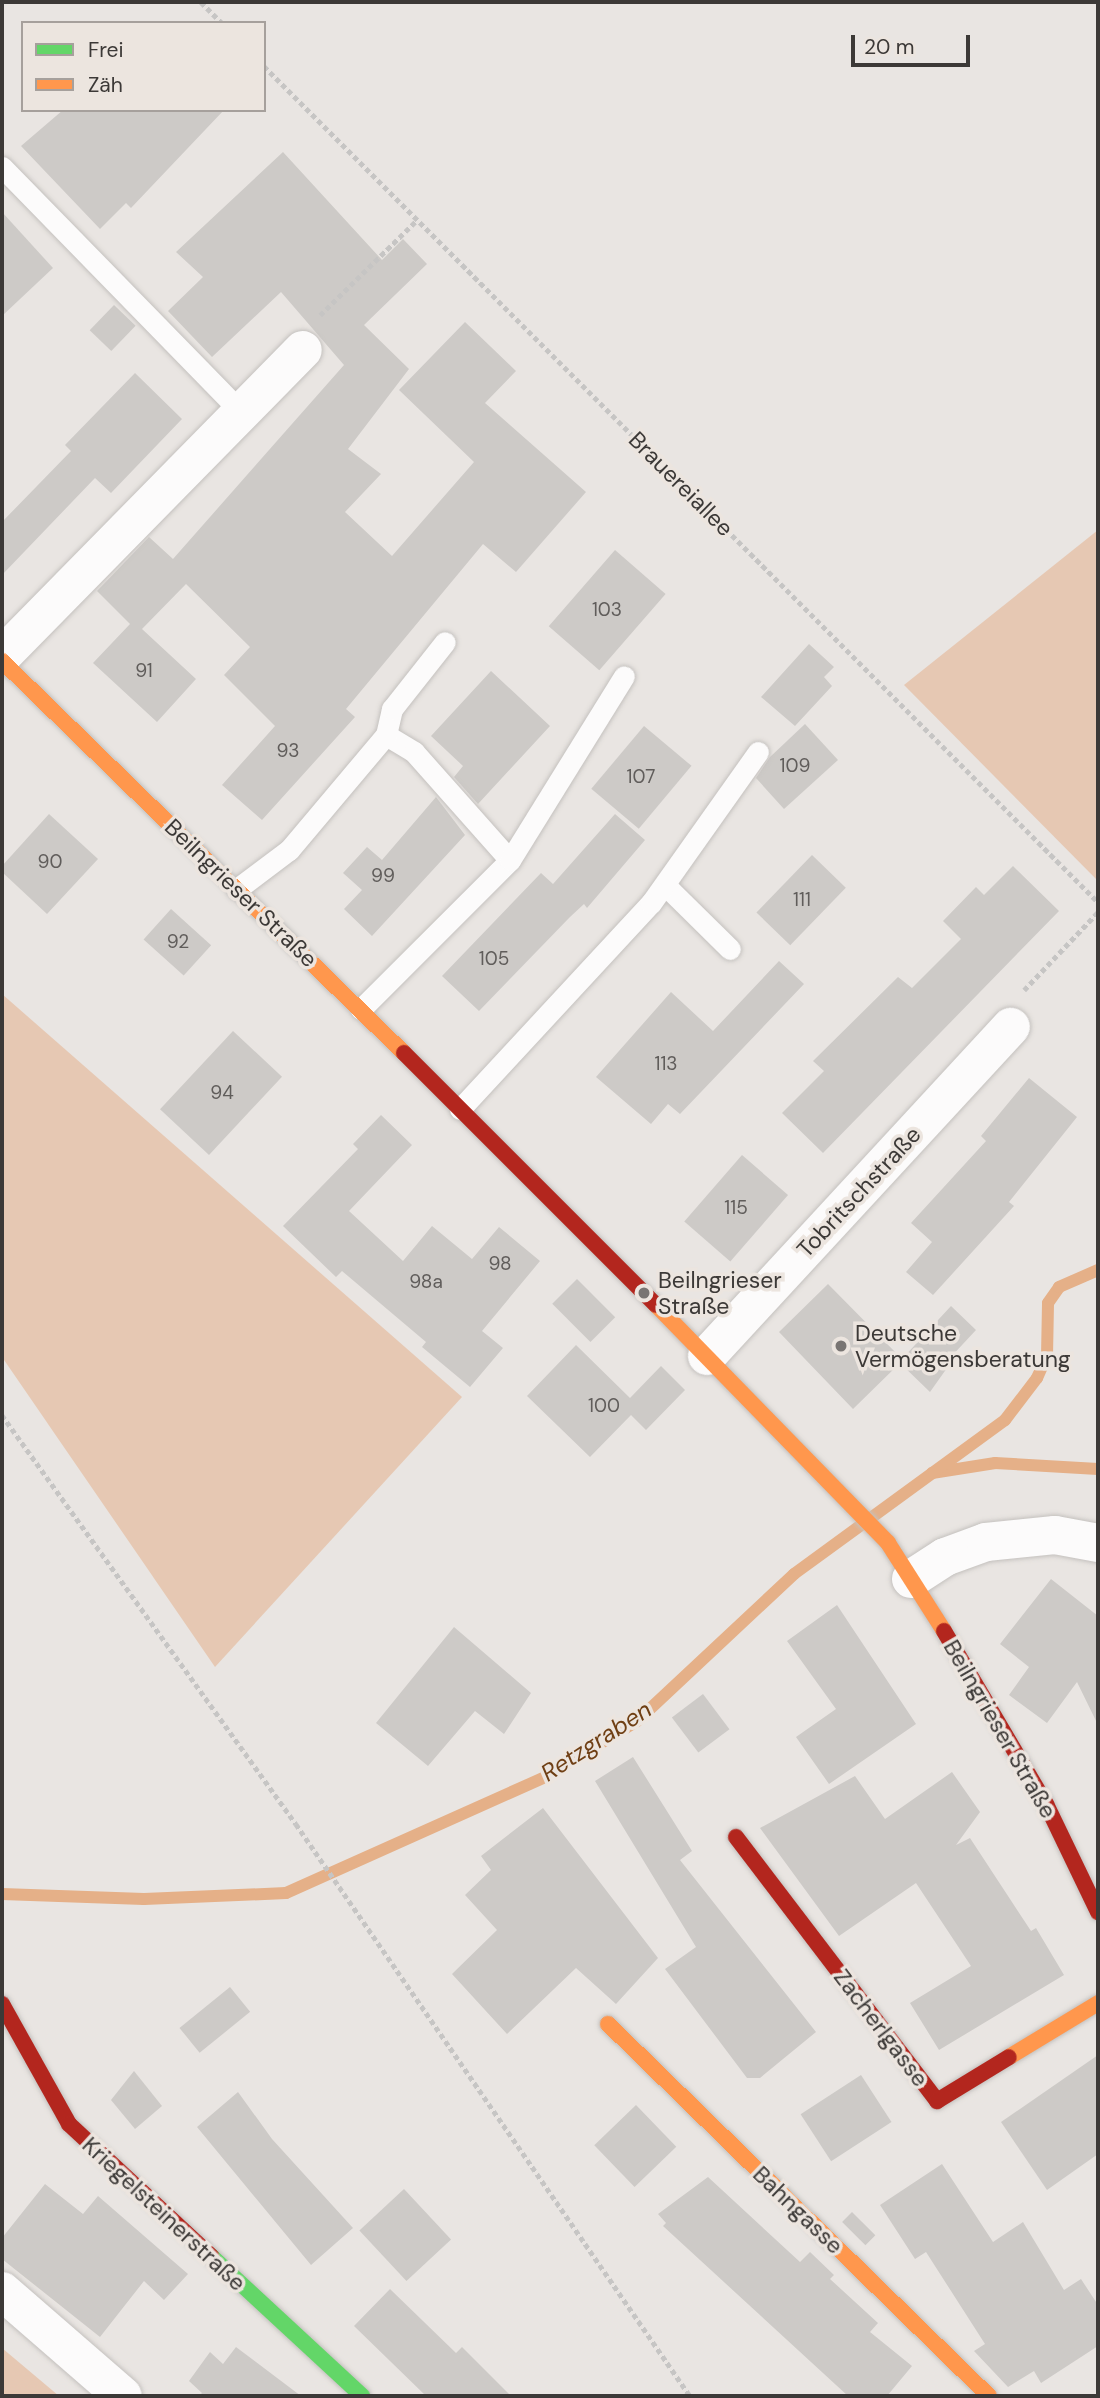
<!DOCTYPE html>
<html>
<head>
<meta charset="utf-8">
<style>
	body { margin:0 }
	#map { position:relative; width:1100px; height:2398px; overflow:hidden; background:#e9e5e2; font-family:"DM Sans",sans-serif }
	div>[style] { position:absolute }
	.green>* { inset:0; background:#e6c8b3 }
	.stream>* { height:12px; margin:-6px; padding:0 6px; transform-origin:6px; border-radius:6px; background:#e5b088 }
	.building>* { inset:0; background:#cdcac7; transform-origin:0 0 }
	.path>* { height:4.5px; margin-top:-2.25px; transform-origin:0; background:repeating-linear-gradient(90deg,#c6c5c4 0 5px,transparent 0 8.5px) }
	.roads { filter:drop-shadow(0 0 2px #c4c1be) drop-shadow(0 0 2px #c4c1be) }
	.lane>* { height:21px; margin:-10.5px; padding:0 10.5px; transform-origin:10.5px; border-radius:10.5px; background:#fcfbfb }
	.street>* { height:38px; margin:-19px; padding:0 19px; transform-origin:19px; border-radius:19px; background:#fcfbfb }
	.fast>* { height:16px; margin:-8px; padding:0 8px; transform-origin:8px; border-radius:8px; background:#63d668 }
	.slow>* { height:16px; margin:-8px; padding:0 8px; transform-origin:8px; border-radius:8px; background:#ff974d }
	.jam>* { height:16px; margin:-8px; padding:0 8px; transform-origin:8px; border-radius:8px; background:#b3261e }
	.dots>* { width:19px; height:19px; translate:-50% -50%; box-sizing:border-box; border:4px solid #ece5df; border-radius:50% }
	span { translate:-50% -50%; white-space:nowrap; text-align:center; line-height:1.15; -webkit-text-stroke:7px #ece5df; paint-order:stroke }
	.number-label { font-size:19px; color:#605d5b }
	.number-label span { -webkit-text-stroke-width:0 }
	.street-label { font-size:23px; color:#3c3937 }
	.poi-label { font-size:23px; color:#3c3937 }
	.left { translate:0 -50%; text-align:left }
	.water-label { font-size:24px; color:#6f3f14; font-style:italic }
	.frame { position:absolute; inset:0; border:4px solid #3c3937; pointer-events:none }
	.legend { position:absolute; left:21px; top:21px; width:245px; height:91px; box-sizing:border-box; background:#ece5df; border:2px solid #a6a09c; margin:0; padding:9px 12px; list-style:none; font-size:21px; color:#3c3937 }
	.legend li { display:flex; align-items:center; gap:14px; height:35px }
	.legend b { width:35px; border:2px solid #a6a09c }
	.scale { position:absolute; left:851px; top:35px; width:119px; height:32px; box-sizing:border-box; border:4px solid #3c3937; border-top:0; padding-left:9px; font-size:21px; line-height:24px; white-space:nowrap; color:#3c3937; -webkit-text-stroke:5px #ece5df; paint-order:stroke }
</style>
</head>
<body>
<div id="map">
	<div class="green">
		<i style="clip-path:polygon(1098px 530px,1098px 881px,904px 685px)"></i>
		<i style="clip-path:polygon(2px 994px,462px 1397px,215px 1667px,2px 1357px)"></i>
		<i style="clip-path:polygon(2px 2348px,59px 2396px,2px 2396px)"></i>
	</div>
	<div class="stream">
		<i style="left:932px;top:1473px;width:64px;rotate:-9deg"></i>
		<i style="left:995px;top:1463px;width:103px;rotate:3.3deg"></i>
		<i style="left:2px;top:1894px;width:142px;rotate:2deg"></i>
		<i style="left:144px;top:1899px;width:142px;rotate:-2.4deg"></i>
		<i style="left:286px;top:1893px;width:284px;rotate:-24.1deg"></i>
		<i style="left:545px;top:1777px;width:108px;rotate:-31.3deg"></i>
		<i style="left:637px;top:1721px;width:215px;rotate:-43.1deg"></i>
		<i style="left:794px;top:1574px;width:261px;rotate:-36.1deg"></i>
		<i style="left:1005px;top:1420px;width:53px;rotate:-52.7deg"></i>
		<i style="left:1037px;top:1378px;width:24px;rotate:-66deg"></i>
		<i style="left:1047px;top:1356px;width:53px;rotate:-88.9deg"></i>
		<i style="left:1048px;top:1303px;width:19px;rotate:-55deg"></i>
		<i style="left:1059px;top:1287px;width:43px;rotate:-23.6deg"></i>
	</div>
	<div class="building">
		<i style="clip-path:polygon(63px 110px,224px 110px,131px 208px,126px 203px,100px 229px,21px 146px)"></i>
		<i style="clip-path:polygon(283px 152px,382px 260px,403px 239px,427px 264px,364px 325px,409px 369px,348px 449px,381px 474px,345px 512px,392px 556px,474px 462px,399px 390px,465px 322px,516px 371px,485px 403px,586px 492px,516px 572px,483px 544px,346px 709px,355px 717px,262px 820px,222px 785px,275px 726px,224px 675px,250px 647px,186px 584px,142px 629px,196px 679px,157px 722px,93px 663px,130px 624px,97px 591px,149px 537px,173px 559px,344px 365px,281px 292px,212px 357px,168px 311px,203px 277px,176px 252px)"></i>
		<i style="clip-path:polygon(2px 212px,53px 268px,2px 316px)"></i>
		<i style="left:114px;top:305px;width:30px;height:35px;rotate:44deg"></i>
		<i style="clip-path:polygon(135px 373px,182px 419px,111px 493px,95px 478px,2px 575px,2px 522px,71px 451px,65px 445px)"></i>
		<i style="left:615px;top:550px;width:67px;height:101px;rotate:41deg"></i>
		<i style="clip-path:polygon(809px 644px,834px 667px,824px 677px,832px 686px,795px 726px,761px 697px)"></i>
		<i style="clip-path:polygon(491px 671px,550px 726px,478px 804px,454px 777px,463px 766px,431px 736px)"></i>
		<i style="clip-path:polygon(805px 724px,838px 760px,784px 809px,756px 778px,770px 757px)"></i>
		<i style="left:644px;top:726px;width:62px;height:82px;rotate:40deg"></i>
		<i style="clip-path:polygon(436px 797px,465px 835px,372px 936px,344px 909px,362px 890px,343px 873px,367px 847px,382px 860px)"></i>
		<i style="clip-path:polygon(49px 814px,98px 859px,47px 914px,2px 872px,2px 866px)"></i>
		<i style="clip-path:polygon(615px 814px,645px 840px,587px 908px,584px 904px,570px 917px,479px 1011px,442px 976px,541px 873px,553px 884px)"></i>
		<i style="left:812px;top:855px;width:47px;height:80px;rotate:44deg"></i>
		<i style="clip-path:polygon(1013px 866px,1059px 911px,823px 1153px,782px 1113px,824px 1071px,813px 1061px,898px 977px,912px 988px,961px 939px,943px 921px,976px 887px,984px 895px)"></i>
		<i style="left:171px;top:909px;width:54px;height:41px;rotate:42deg"></i>
		<i style="clip-path:polygon(779px 961px,804px 984px,680px 1114px,668px 1104px,651px 1124px,596px 1077px,671px 992px,713px 1031px)"></i>
		<i style="left:233px;top:1031px;width:67px;height:107px;rotate:43deg"></i>
		<i style="clip-path:polygon(1029px 1078px,1077px 1117px,1009px 1202px,1014px 1206px,933px 1295px,906px 1272px,932px 1242px,911px 1223px,986px 1141px,981px 1136px)"></i>
		<i style="clip-path:polygon(381px 1115px,412px 1145px,349px 1211px,403px 1261px,432px 1226px,472px 1259px,499px 1227px,540px 1261px,482px 1331px,503px 1348px,470px 1387px,422px 1347px,426px 1342px,342px 1271px,336px 1277px,283px 1226px,358px 1149px,353px 1144px)"></i>
		<i style="left:742px;top:1155px;width:61px;height:88px;rotate:41deg"></i>
		<i style="left:577px;top:1279px;width:54px;height:35px;rotate:45deg"></i>
		<i style="clip-path:polygon(828px 1284px,902px 1359px,951px 1306px,976px 1330px,949px 1359px,952px 1361px,930px 1392px,900px 1363px,853px 1409px,779px 1332px)"></i>
		<i style="clip-path:polygon(576px 1345px,630px 1398px,661px 1366px,685px 1390px,646px 1430px,631px 1415px,590px 1457px,527px 1396px)"></i>
		<i style="clip-path:polygon(1051px 1579px,1098px 1616px,1098px 1725px,1077px 1682px,1047px 1723px,1009px 1695px,1029px 1667px,1000px 1644px)"></i>
		<i style="clip-path:polygon(837px 1605px,916px 1724px,829px 1784px,796px 1737px,836px 1709px,787px 1641px)"></i>
		<i style="clip-path:polygon(454px 1627px,531px 1693px,504px 1734px,475px 1711px,428px 1766px,376px 1723px)"></i>
		<i style="left:703px;top:1694px;width:44px;height:39px;rotate:53deg"></i>
		<i style="clip-path:polygon(633px 1757px,692px 1851px,680px 1860px,816px 2032px,760px 2078px,747px 2078px,665px 1969px,696px 1947px,595px 1781px)"></i>
		<i style="clip-path:polygon(952px 1772px,980px 1812px,956px 1845px,970px 1838px,1031px 1931px,1036px 1928px,1064px 1975px,939px 2050px,910px 2003px,971px 1966px,916px 1883px,839px 1936px,760px 1828px,855px 1776px,885px 1819px)"></i>
		<i style="clip-path:polygon(543px 1808px,658px 1958px,616px 2004px,576px 1968px,507px 2034px,452px 1974px,497px 1930px,465px 1895px,491px 1870px,481px 1856px)"></i>
		<i style="left:230px;top:1987px;width:32px;height:65px;rotate:51deg"></i>
		<i style="clip-path:polygon(1098px 2055px,1098px 2154px,1047px 2190px,1001px 2122px)"></i>
		<i style="clip-path:polygon(134px 2071px,162px 2106px,135px 2129px,111px 2100px)"></i>
		<i style="left:861px;top:2075px;width:56px;height:72px;rotate:57deg"></i>
		<i style="clip-path:polygon(238px 2092px,272px 2139px,353px 2228px,311px 2265px,197px 2127px)"></i>
		<i style="left:636px;top:2105px;width:58px;height:58px;rotate:46deg"></i>
		<i style="clip-path:polygon(942px 2164px,993px 2242px,1023px 2222px,1064px 2290px,1081px 2279px,1098px 2305px,1098px 2346px,1041px 2383px,1034px 2371px,1008px 2387px,974px 2351px,985px 2344px,926px 2252px,915px 2259px,880px 2205px)"></i>
		<i style="clip-path:polygon(708px 2177px,800px 2262px,810px 2252px,834px 2275px,830px 2279px,878px 2323px,870px 2332px,912px 2366px,887px 2396px,848px 2396px,663px 2226px,666px 2223px,658px 2214px)"></i>
		<i style="clip-path:polygon(45px 2184px,83px 2214px,98px 2196px,188px 2274px,164px 2300px,144px 2281px,100px 2337px,2px 2259px,2px 2238px)"></i>
		<i style="left:404px;top:2189px;width:69px;height:61px;rotate:47deg"></i>
		<i style="left:852px;top:2212px;width:33px;height:14px;rotate:45deg"></i>
		<i style="clip-path:polygon(390px 2289px,456px 2353px,462px 2347px,511px 2396px,426px 2396px,354px 2326px)"></i>
		<i style="clip-path:polygon(236px 2347px,301px 2396px,199px 2396px,202px 2393px,189px 2381px,210px 2352px,223px 2364px)"></i>
	</div>
	<div class="path">
		<i style="left:201px;top:2px;width:30px;rotate:45deg"></i>
		<i style="left:264px;top:66px;width:1181px;rotate:45.07deg"></i>
		<i style="left:320px;top:315px;width:136px;rotate:-44.4deg"></i>
		<i style="left:1024px;top:990px;width:108px;rotate:-46.5deg"></i>
		<i style="left:2px;top:1415px;width:504px;rotate:54.29deg"></i>
		<i style="left:296px;top:1824px;width:695px;rotate:55.44deg"></i>
	</div>
	<div class="roads">
		<div class="lane">
			<i style="left:2px;top:167px;width:341px;rotate:45.7deg"></i>
			<i style="left:386px;top:735px;width:33px;rotate:31deg"></i>
			<i style="left:414px;top:752px;width:144px;rotate:48.4deg"></i>
			<i style="left:665px;top:885px;width:91px;rotate:44.6deg"></i>
			<i style="left:237px;top:889px;width:65px;rotate:-36.9deg"></i>
			<i style="left:289px;top:850px;width:150px;rotate:-49.9deg"></i>
			<i style="left:386px;top:735px;width:27px;rotate:-77deg"></i>
			<i style="left:392px;top:709px;width:85px;rotate:-51.7deg"></i>
			<i style="left:361px;top:1009px;width:211px;rotate:-45deg"></i>
			<i style="left:510px;top:860px;width:216px;rotate:-58.2deg"></i>
			<i style="left:460px;top:1109px;width:281px;rotate:-47.2deg"></i>
			<i style="left:651px;top:903px;width:185px;rotate:-54.7deg"></i>
		</div>
		<div class="street">
			<i style="left:2px;top:656px;width:429px;rotate:-45.5deg"></i>
			<i style="left:707px;top:1356px;width:448px;rotate:-47.3deg"></i>
			<i style="left:911px;top:1579px;width:40px;rotate:-32.9deg"></i>
			<i style="left:945px;top:1557px;width:44px;rotate:-20.1deg"></i>
			<i style="left:986px;top:1542px;width:69px;rotate:-5.8deg"></i>
			<i style="left:1055px;top:1535px;width:44px;rotate:10.5deg"></i>
			<i style="left:2px;top:2291px;width:160px;rotate:41deg"></i>
		</div>
		<div class="fast">
			<i style="left:211px;top:2256px;width:206px;rotate:42.8deg"></i>
		</div>
		<div class="slow">
			<i style="left:2px;top:661px;width:561px;rotate:44.28deg"></i>
			<i style="left:656px;top:1305px;width:332px;rotate:45.7deg"></i>
			<i style="left:888px;top:1543px;width:104px;rotate:57.5deg"></i>
			<i style="left:608px;top:2024px;width:532px;rotate:44.32deg"></i>
			<i style="left:1009px;top:2057px;width:104px;rotate:-31.2deg"></i>
		</div>
		<div class="jam">
			<i style="left:404px;top:1053px;width:356px;rotate:45deg"></i>
			<i style="left:944px;top:1631px;width:201px;rotate:59.5deg"></i>
			<i style="left:1046px;top:1804px;width:120px;rotate:64.3deg"></i>
			<i style="left:736px;top:1837px;width:332px;rotate:52.7deg"></i>
			<i style="left:937px;top:2101px;width:84px;rotate:-31.4deg"></i>
			<i style="left:2px;top:2004px;width:137px;rotate:60.8deg"></i>
			<i style="left:69px;top:2124px;width:194px;rotate:42.9deg"></i>
		</div>
	</div>
	<div class="dots">
		<i style="left:644px;top:1293px;background:#797573"></i>
		<i style="left:841px;top:1346px;background:#797573"></i>
	</div>
	<div class="number-label">
		<span style="left:607px;top:610px">103</span>
		<span style="left:144px;top:671px">91</span>
		<span style="left:288px;top:751px">93</span>
		<span style="left:795px;top:766px">109</span>
		<span style="left:641px;top:777px">107</span>
		<span style="left:50px;top:862px">90</span>
		<span style="left:383px;top:876px">99</span>
		<span style="left:802px;top:900px">111</span>
		<span style="left:178px;top:942px">92</span>
		<span style="left:494px;top:959px">105</span>
		<span style="left:666px;top:1064px">113</span>
		<span style="left:222px;top:1093px">94</span>
		<span style="left:736px;top:1208px">115</span>
		<span style="left:500px;top:1264px">98</span>
		<span style="left:426px;top:1282px">98a</span>
		<span style="left:604px;top:1406px">100</span>
	</div>
	<div class="street-label">
		<span style="left:681px;top:484px;rotate:45deg">Brauereiallee</span>
		<span style="left:241px;top:893px;rotate:44deg">Beilngrieser Straße</span>
		<span style="left:859px;top:1192px;rotate:-47deg">Tobritschstraße</span>
		<span style="left:1000px;top:1729px;rotate:60deg">Beilngrieser Straße</span>
		<span style="left:881px;top:2028px;rotate:53deg">Zacherlgasse</span>
		<span style="left:798px;top:2210px;rotate:44deg">Bahngasse</span>
		<span style="left:164px;top:2214px;rotate:43deg">Kriegelsteinerstraße</span>
	</div>
	<div class="poi-label">
		<span class="left" style="left:658px;top:1293px">Beilngrieser<br>Straße</span>
		<span class="left" style="left:855px;top:1346px">Deutsche<br>Vermögensberatung</span>
	</div>
	<div class="water-label">
		<span style="left:596px;top:1741px;rotate:-33deg">Retzgraben</span>
	</div>
	<div class="frame"></div>
	<ul class="legend">
	<li><b style="height:9px;background:#63d668"></b>Frei</li>
	<li><b style="height:9px;background:#ff974d"></b>Zäh</li>
	</ul>
	<div class="scale">20 m</div>
</div>
</body>
</html>
